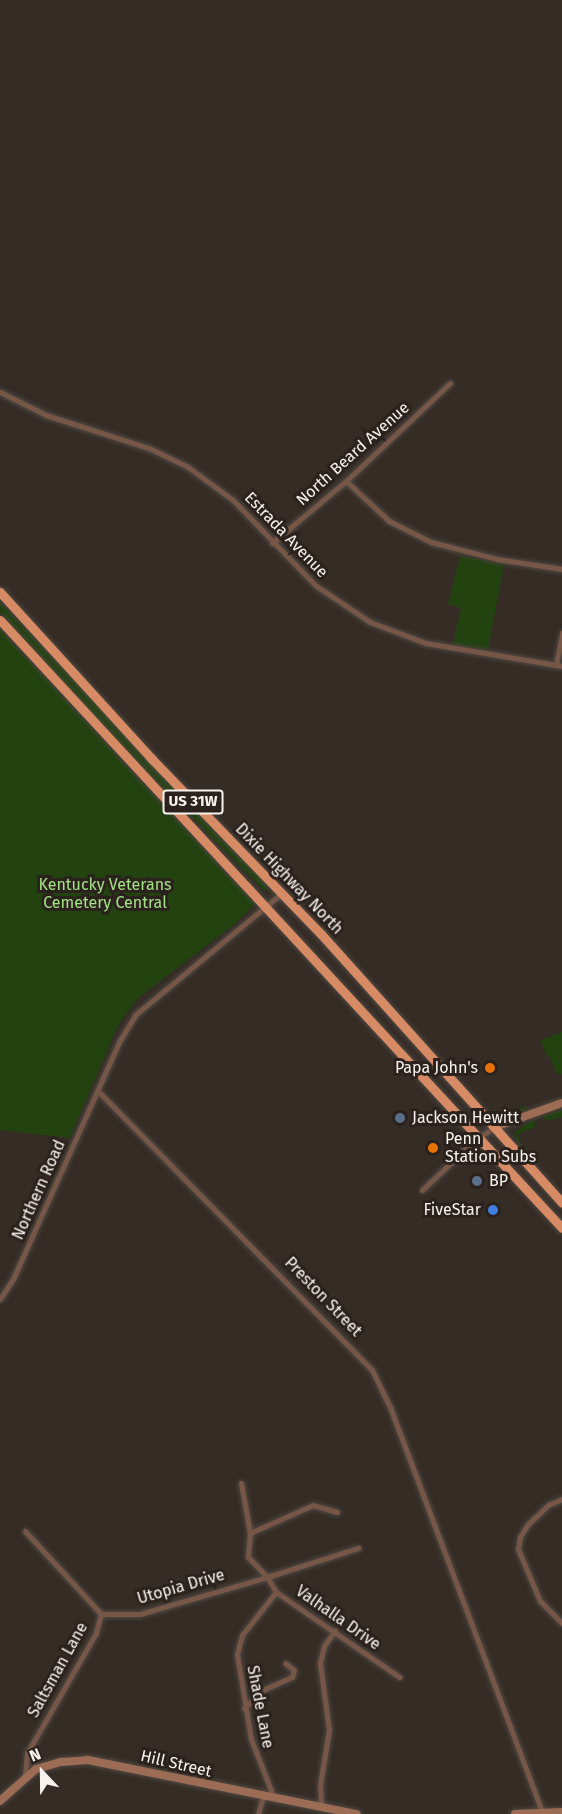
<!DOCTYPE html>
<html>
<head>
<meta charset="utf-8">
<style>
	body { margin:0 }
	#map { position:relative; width:562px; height:1814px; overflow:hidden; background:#352c26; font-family:"Fira Sans",sans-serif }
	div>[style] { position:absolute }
	.green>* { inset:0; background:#224210 }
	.roads { filter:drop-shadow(0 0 2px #504842) drop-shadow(0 0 2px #504842) }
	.street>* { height:5px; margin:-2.5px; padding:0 2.5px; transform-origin:2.5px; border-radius:2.5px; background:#765647 }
	.secondary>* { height:8px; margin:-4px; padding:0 4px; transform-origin:4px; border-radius:4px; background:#9d6c54 }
	.highway>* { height:9px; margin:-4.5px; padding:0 4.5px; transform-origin:4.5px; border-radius:4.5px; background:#d78b65 }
	.dots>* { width:16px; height:16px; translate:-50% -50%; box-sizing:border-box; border:3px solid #2b221d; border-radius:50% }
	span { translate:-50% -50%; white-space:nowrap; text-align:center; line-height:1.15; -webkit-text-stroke:6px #2b221d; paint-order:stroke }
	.shield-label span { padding:2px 4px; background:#2b221d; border:2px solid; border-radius:4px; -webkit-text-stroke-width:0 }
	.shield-label { font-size:15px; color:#f8f2ee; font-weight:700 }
	.street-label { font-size:16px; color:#f8f2ee }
	.park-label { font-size:16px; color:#a3e186 }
	.poi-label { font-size:16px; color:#f8f2ee }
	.right { translate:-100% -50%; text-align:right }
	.left { translate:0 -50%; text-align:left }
	.north { position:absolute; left:12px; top:1742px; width:60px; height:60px; -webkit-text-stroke:4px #2b221d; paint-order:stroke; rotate:338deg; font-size:16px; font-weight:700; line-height:24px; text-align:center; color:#f8f2ee }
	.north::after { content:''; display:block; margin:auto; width:21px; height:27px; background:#f8f2ee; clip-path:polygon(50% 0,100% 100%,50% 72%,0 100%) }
</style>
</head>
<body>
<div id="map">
	<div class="green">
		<i style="clip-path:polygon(460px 556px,504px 564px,488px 650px,453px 644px,461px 608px,448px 604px)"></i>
		<i style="clip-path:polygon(0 602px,267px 884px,266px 893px,131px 756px,0 612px)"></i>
		<i style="clip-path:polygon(0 629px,255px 904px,235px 924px,137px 999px,118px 1026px,70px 1138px,0 1130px)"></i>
		<i style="clip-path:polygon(562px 1032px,562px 1074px,556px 1073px,550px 1057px,547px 1057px,541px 1040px)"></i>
		<i style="clip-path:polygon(525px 1101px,527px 1110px,500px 1120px,489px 1114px,496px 1109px,499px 1116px,525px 1106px)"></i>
		<i style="clip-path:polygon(562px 1110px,562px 1117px,545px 1121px,544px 1116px)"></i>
		<i style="clip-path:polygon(532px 1120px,536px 1122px,533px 1128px,518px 1134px,520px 1144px,535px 1156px,536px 1167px,515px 1138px,516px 1131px)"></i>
	</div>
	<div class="roads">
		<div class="street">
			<i style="left:0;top:392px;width:51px;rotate:26.6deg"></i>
			<i style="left:46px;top:415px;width:108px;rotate:17.8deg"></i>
			<i style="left:149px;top:448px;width:43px;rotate:26deg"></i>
			<i style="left:188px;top:467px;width:56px;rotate:36.3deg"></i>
			<i style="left:233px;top:500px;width:118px;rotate:46deg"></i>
			<i style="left:315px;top:585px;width:66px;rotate:33.9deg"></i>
			<i style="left:370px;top:622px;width:60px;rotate:20.6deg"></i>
			<i style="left:426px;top:643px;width:138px;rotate:9.6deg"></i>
			<i style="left:346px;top:481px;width:59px;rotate:42.9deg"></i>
			<i style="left:389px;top:521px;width:47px;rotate:26.6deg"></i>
			<i style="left:431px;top:542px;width:68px;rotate:14.4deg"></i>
			<i style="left:497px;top:559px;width:66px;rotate:8.7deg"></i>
			<i style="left:272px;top:543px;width:97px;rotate:-40deg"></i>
			<i style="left:346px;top:481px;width:143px;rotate:-43.3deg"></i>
			<i style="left:556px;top:665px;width:33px;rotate:-79deg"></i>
			<i style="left:98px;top:1091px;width:391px;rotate:45.5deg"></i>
			<i style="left:372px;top:1370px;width:41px;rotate:64.1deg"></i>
			<i style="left:390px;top:1407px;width:433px;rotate:69.4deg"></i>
			<i style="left:422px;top:1190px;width:71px;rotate:-43.3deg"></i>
			<i style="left:474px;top:1141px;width:25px;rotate:-34deg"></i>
			<i style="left:0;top:1299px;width:24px;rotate:-57deg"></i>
			<i style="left:13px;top:1279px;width:260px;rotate:-65.9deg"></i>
			<i style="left:119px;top:1042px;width:31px;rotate:-59deg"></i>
			<i style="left:135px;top:1015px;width:191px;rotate:-39.7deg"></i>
			<i style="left:241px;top:1483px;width:51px;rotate:79.8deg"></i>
			<i style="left:562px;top:1499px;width:15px;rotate:157deg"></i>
			<i style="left:548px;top:1505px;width:28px;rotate:136deg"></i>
			<i style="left:528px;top:1524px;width:15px;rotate:122deg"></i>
			<i style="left:520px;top:1537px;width:12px;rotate:99deg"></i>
			<i style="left:518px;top:1549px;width:56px;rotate:67.1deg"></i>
			<i style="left:540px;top:1601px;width:31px;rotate:45deg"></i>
			<i style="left:337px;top:1512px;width:25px;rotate:-164deg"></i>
			<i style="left:313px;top:1505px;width:69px;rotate:156deg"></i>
			<i style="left:250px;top:1533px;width:24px;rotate:95deg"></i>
			<i style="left:248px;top:1557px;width:28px;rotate:46deg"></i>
			<i style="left:267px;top:1577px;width:96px;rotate:-17.7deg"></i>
			<i style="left:25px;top:1531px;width:113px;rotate:47.5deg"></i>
			<i style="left:101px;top:1614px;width:20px;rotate:105deg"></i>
			<i style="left:96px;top:1633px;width:138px;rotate:119.9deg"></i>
			<i style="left:27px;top:1753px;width:24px;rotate:95deg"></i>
			<i style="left:101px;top:1614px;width:39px"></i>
			<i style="left:140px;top:1614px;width:132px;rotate:-16.2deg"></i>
			<i style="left:267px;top:1577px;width:17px;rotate:59deg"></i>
			<i style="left:276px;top:1592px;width:150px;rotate:34.6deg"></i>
			<i style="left:244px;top:1708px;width:28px;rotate:-42deg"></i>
			<i style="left:265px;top:1689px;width:30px;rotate:-24deg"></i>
			<i style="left:292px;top:1677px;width:7px;rotate:-74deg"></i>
			<i style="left:294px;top:1670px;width:11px;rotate:-142deg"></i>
			<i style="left:274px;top:1798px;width:63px;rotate:-111.3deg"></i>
			<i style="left:251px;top:1739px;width:86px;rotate:-99.4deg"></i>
			<i style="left:237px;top:1654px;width:20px;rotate:-75deg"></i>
			<i style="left:242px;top:1635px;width:55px;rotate:-51.7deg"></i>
			<i style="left:321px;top:1808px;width:23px;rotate:-92deg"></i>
			<i style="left:320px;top:1785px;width:56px;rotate:-80.7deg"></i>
			<i style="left:329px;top:1730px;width:68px;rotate:-97.7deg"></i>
			<i style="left:320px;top:1663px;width:17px;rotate:-77deg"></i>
			<i style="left:324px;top:1646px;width:19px;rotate:-55deg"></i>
			<i style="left:258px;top:1814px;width:18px;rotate:-74deg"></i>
		</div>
		<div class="secondary">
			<i style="left:495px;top:1127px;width:71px;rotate:-19.7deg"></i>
			<i style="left:0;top:1801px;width:48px;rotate:-41.6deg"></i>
			<i style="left:36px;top:1769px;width:26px;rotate:-16deg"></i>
			<i style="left:61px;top:1762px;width:27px;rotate:-4deg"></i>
			<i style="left:88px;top:1760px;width:274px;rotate:11.4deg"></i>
			<i style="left:515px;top:1814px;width:47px;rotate:-2.4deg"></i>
		</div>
		<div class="highway">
			<i style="left:0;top:592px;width:226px;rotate:47.7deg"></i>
			<i style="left:152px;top:759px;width:243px;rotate:46deg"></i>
			<i style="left:321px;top:934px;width:361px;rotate:48.1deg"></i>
			<i style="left:0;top:620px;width:828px;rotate:47.25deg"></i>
		</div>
	</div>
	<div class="dots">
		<i style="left:490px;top:1068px;background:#e8710a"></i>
		<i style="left:400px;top:1118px;background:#5c6f8a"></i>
		<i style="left:433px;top:1148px;background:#e8710a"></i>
		<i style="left:477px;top:1181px;background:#5c6f8a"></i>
		<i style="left:493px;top:1210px;background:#3f7fe0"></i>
	</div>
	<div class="shield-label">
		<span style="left:193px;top:802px">US 31W</span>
	</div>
	<div class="street-label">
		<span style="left:353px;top:454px;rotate:-42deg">North Beard Avenue</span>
		<span style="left:286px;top:535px;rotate:46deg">Estrada Avenue</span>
		<span style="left:289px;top:879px;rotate:46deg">Dixie Highway North</span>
		<span style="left:39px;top:1190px;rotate:-66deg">Northern Road</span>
		<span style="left:323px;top:1297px;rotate:46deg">Preston Street</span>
		<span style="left:181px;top:1587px;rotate:-16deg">Utopia Drive</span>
		<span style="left:338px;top:1618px;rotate:35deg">Valhalla Drive</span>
		<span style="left:58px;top:1670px;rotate:-61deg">Saltsman Lane</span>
		<span style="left:260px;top:1707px;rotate:79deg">Shade Lane</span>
		<span style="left:176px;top:1764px;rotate:13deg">Hill Street</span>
	</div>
	<div class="park-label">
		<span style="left:105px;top:894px">Kentucky Veterans<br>Cemetery Central</span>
	</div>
	<div class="poi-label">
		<span class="right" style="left:478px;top:1068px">Papa John's</span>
		<span class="left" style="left:412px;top:1118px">Jackson Hewitt</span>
		<span class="left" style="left:445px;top:1148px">Penn<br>Station Subs</span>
		<span class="left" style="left:489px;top:1181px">BP</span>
		<span class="right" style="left:481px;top:1210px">FiveStar</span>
	</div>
	<div class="north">N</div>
</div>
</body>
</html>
